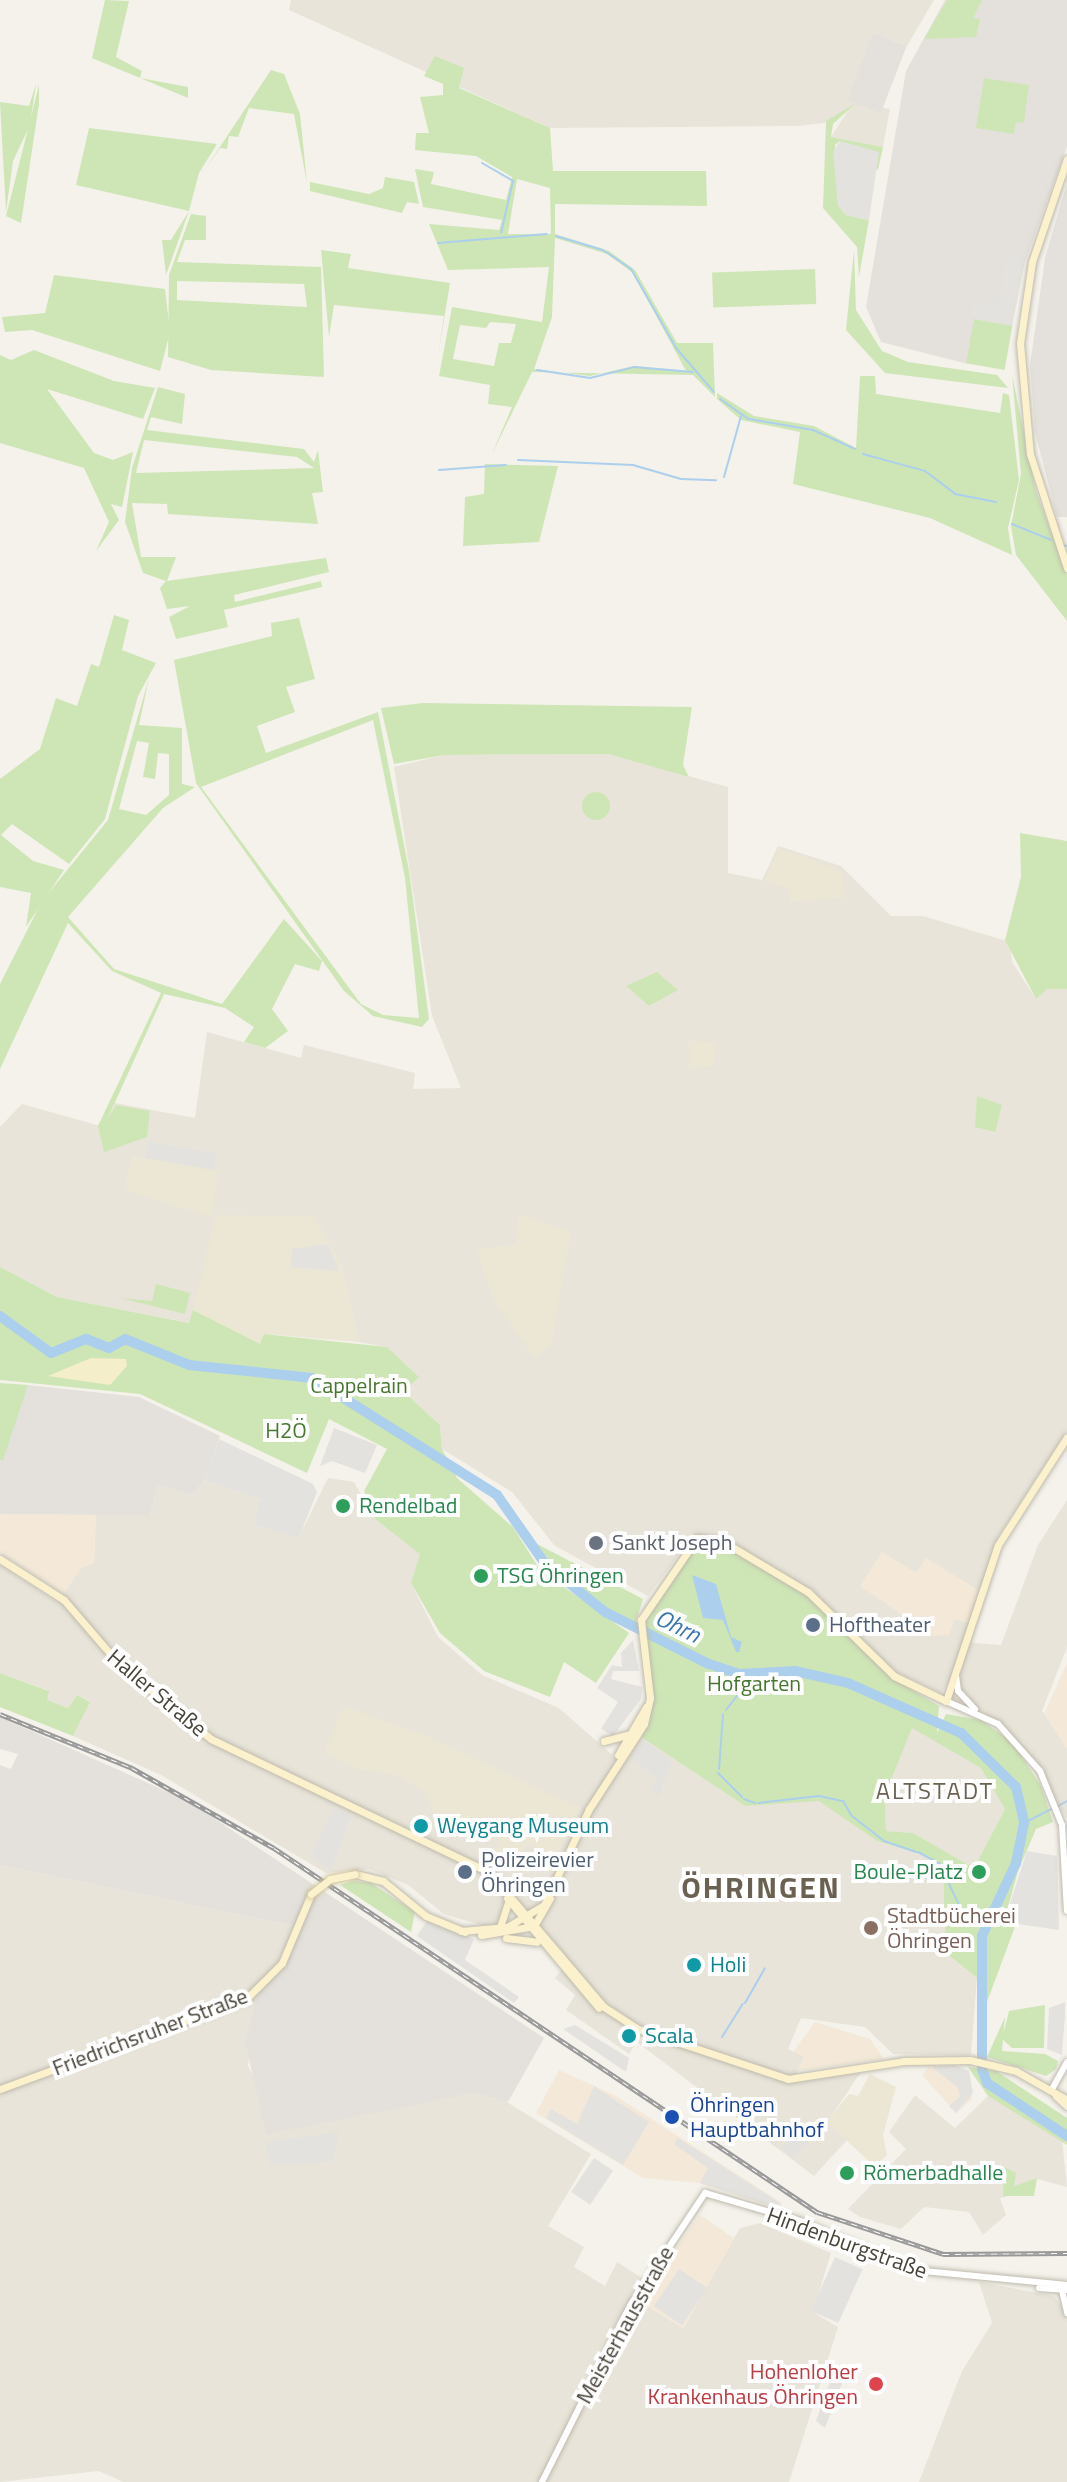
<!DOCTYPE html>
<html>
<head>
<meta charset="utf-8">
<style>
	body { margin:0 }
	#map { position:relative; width:1067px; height:2482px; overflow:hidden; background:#f4f2eb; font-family:"Titillium Web",sans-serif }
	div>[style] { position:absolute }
	.residential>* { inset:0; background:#e8e4d9 }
	.commercial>* { inset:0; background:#f4e9d8 }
	.industrial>* { inset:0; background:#e4e1dc; transform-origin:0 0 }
	.education>* { inset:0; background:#ece7d5 }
	.green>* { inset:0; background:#cee6b6; transform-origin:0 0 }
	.round { border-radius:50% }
	.sand>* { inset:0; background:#f5eeca }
	.parking>* { inset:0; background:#e3e2df; transform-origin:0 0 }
	.water>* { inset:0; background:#abcfec }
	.stream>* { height:2px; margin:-1px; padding:0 1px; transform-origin:1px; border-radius:1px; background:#abcfec }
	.river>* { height:10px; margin:-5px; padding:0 5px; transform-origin:5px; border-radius:5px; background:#abcfec }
	.roads { filter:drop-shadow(0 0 2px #bfbaad) drop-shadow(0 0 2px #bfbaad) }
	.tertiary>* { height:6px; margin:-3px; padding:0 3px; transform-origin:3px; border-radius:3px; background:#fff }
	.secondary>* { height:7px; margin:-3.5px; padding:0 3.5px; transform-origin:3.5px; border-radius:3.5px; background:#fbf2cd }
	.rail>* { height:5px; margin-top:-2.5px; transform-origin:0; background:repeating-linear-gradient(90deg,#fff 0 6px,#989898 0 12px); box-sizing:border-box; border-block:2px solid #989898 }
	.bridges { filter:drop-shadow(0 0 2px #d1c69d) drop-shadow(0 0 2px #d1c69d) }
	.secondary-bridge>* { height:7px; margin:-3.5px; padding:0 3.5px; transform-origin:3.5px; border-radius:3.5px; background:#fbf2cd }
	.dots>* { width:22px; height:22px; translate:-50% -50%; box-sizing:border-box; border:4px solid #fff; border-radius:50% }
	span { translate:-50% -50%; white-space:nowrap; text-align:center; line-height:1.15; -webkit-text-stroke:8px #fff; paint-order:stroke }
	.park-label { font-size:22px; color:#47772f }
	.leisure-label { font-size:22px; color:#27864d }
	.left { translate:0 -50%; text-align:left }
	.right { translate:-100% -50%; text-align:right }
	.worship-label { font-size:22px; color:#5b616d }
	.service-label { font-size:22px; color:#4e5e75 }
	.street-label { font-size:22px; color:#484339 }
	.culture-label { font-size:22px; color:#0d838f }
	.education-label { font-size:22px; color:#785e54 }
	.transit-label { font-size:22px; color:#164399 }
	.health-label { font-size:22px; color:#be3a42 }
	.water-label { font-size:24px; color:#3876ae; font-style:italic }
	.neighbourhood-label { font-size:24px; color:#6a6151; letter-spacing:2px }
	.district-label { font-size:30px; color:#6a6151; font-weight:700; letter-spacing:2px }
</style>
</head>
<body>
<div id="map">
	<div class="residential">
		<i style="clip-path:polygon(291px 0,934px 0,907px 46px,873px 33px,857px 103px,890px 109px,883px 147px,831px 137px,851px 106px,824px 123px,797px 126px,550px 128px,289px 10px)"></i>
		<i style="clip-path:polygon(608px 754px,728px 787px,728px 873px,762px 880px,778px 846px,841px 866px,891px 916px,923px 916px,1010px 942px,1012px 962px,1036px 999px,1047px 989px,1067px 989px,1067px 1431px,999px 1535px,964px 1642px,1001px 1645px,1038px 1545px,1067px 1500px,1067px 1647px,1042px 1711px,1062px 1732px,1067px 1749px,1067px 1818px,1014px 1737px,951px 1699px,953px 1676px,941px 1693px,883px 1666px,706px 1536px,692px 1537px,648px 1596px,555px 1546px,512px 1492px,442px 1449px,440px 1425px,404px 1392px,419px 1377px,387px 1347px,359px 1342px,341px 1264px,204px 1273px,190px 1323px,57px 1297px,0 1267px,0 1127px,22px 1104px,104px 1127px,115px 1103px,195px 1118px,207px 1032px,301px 1058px,304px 1045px,415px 1073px,413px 1089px,461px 1088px,432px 1016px,394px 767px,444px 755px)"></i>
		<i style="clip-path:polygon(328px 1478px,354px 1482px,375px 1519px,421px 1554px,411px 1583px,438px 1637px,482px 1675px,559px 1708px,618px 1760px,638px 1735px,745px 1806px,819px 1800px,877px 1841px,925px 1855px,943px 1872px,946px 1953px,977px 1978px,971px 2055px,893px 2054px,865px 2027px,801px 2018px,788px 2049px,804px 2056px,793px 2082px,860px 2073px,828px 2121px,847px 2140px,814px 2176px,637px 2042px,629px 2054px,566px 2010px,575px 1995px,555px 1978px,569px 1960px,515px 1898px,503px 1905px,502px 1925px,491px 1928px,444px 1914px,408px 1885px,369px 1869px,326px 1873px,161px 1775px,73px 1736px,89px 1701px,77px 1695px,68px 1708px,46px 1700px,48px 1690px,0 1673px,0 1565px,57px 1602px,81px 1568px,94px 1563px,96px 1513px,150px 1515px,158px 1485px,192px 1495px,204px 1480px,261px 1499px,253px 1525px,299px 1537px)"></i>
		<i style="clip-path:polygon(912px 1727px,982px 1768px,1005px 1809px,974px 1868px,913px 1833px,886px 1831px,885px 1795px)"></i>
		<i style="clip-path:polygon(0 1865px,300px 1927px,283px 1969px,258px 1994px,248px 2066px,262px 2093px,266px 2133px,474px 2093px,505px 2101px,591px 2154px,548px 2226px,584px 2247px,574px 2267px,605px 2286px,617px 2262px,642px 2278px,631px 2296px,683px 2328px,740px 2228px,760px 2223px,831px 2253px,813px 2312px,838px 2327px,789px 2482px,124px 2482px,98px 2471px,0 2482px)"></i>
		<i style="clip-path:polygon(915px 2095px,955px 2128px,988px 2096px,1062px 2139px,1067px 2187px,1034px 2178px,1030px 2191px,1000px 2198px,1006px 2215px,983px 2235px,969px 2212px,924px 2207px,901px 2229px,860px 2217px,848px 2209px,906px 2149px,889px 2132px)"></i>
		<i style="clip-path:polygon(979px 2282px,1054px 2296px,1067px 2315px,1067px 2482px,919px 2482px,962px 2371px,992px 2323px)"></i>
	</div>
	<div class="commercial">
		<i style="clip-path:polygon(96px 1513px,94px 1563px,81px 1568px,64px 1594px,0 1553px,0 1514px)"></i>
		<i style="clip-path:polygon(882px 1552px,916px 1573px,926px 1558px,978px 1590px,968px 1623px,955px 1619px,949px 1635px,933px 1636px,860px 1586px)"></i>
		<i style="clip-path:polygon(1067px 1663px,1067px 1749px,1044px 1714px)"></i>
		<i style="clip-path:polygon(815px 2022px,870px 2039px,884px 2059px,797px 2071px,804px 2056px,793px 2052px)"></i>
		<i style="clip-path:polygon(930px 2065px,969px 2071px,972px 2099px,956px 2113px,922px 2075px)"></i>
		<i style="clip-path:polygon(559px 2070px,616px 2096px,782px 2203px,780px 2209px,698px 2183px,643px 2178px,536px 2113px)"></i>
		<i style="clip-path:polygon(700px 2215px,734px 2238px,684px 2328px,638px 2300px)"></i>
	</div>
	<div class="industrial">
		<i style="clip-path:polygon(945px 0,1067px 0,1067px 146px,1025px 262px,1012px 326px,974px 319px,968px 364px,881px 342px,866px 307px,906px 71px)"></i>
		<i style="left:873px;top:33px;width:36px;height:72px;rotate:21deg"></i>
		<i style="clip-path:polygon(1067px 183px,1067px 517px,1057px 517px,1035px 432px,1030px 365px,1045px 258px)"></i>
		<i style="clip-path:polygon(28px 1385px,139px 1397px,220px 1436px,204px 1480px,192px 1495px,158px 1485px,150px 1515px,0 1514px,0 1460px)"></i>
		<i style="clip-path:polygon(0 1717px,188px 1801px,544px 2038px,508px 2102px,474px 2093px,266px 2134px,245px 2041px,258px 1994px,283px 1969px,300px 1927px,0 1865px,0 1765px,11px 1769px,18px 1754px,0 1749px)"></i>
	</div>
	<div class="education">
		<i style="clip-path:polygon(779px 848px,842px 871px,844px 898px,790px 902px,789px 889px,764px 881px)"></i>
		<i style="clip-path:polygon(689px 1041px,715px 1042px,714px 1065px,689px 1070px)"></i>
		<i style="clip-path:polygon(132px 1156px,218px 1171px,212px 1217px,131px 1192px,125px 1187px)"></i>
		<i style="clip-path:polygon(519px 1214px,571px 1232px,551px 1345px,535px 1358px,494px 1301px,476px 1250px,516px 1244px)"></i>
		<i style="clip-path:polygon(216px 1215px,314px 1216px,341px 1264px,359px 1342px,264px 1334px,261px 1345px,193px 1310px)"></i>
		<i style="clip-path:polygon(343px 1706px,430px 1737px,581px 1809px,557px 1854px,527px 1844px,519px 1861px,496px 1851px,503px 1835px,435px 1815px,423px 1790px,400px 1776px,357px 1769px,324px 1753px)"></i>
		<i style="clip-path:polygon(870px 2074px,896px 2087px,883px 2135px,887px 2155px,875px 2167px,827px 2122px,849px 2094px,858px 2096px)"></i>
	</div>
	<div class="green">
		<i style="clip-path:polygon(105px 0,129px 1px,116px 57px,142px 71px,140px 78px,188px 87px,188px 98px,92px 58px)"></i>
		<i style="clip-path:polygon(947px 0,982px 0,973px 18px,980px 19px,976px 37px,924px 39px)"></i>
		<i style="clip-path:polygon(evenodd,435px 56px,464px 68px,459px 88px,550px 128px,553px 171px,706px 171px,707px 206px,555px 204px,555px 234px,609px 251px,635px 270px,677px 343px,713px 343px,715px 397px,693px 375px,532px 372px,491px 456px,512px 407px,488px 404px,490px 385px,439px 376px,452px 307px,542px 322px,549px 267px,448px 270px,429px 224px,499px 230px,502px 220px,423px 207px,415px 169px,434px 172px,431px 184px,506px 200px,512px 177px,476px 156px,415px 150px,416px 133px,429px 133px,420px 97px,443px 95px,443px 84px,424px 76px,435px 56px,517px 179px,550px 188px,551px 234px,508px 234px,517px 179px,435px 56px,555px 238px,607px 254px,633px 273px,686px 371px,634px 366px,590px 376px,534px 369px,552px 317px,555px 238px,435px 56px,490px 322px,516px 324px,511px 343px,499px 343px,494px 366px,453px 359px,460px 325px,486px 328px,490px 322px)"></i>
		<i style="clip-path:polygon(271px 70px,284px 74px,300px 114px,307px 183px,294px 114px,249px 108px,238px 137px,229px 136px,227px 149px,220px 148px,202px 174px)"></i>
		<i style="clip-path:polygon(984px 78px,1029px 85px,1024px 123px,1016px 122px,1014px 134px,976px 128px)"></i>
		<i style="clip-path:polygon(36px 84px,30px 125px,13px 161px,6px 212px,0 102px,29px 106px)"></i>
		<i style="clip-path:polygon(39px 85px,39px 104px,21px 223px,6px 216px)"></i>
		<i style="clip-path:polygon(856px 103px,833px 124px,831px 137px,883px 147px,878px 170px,840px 141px,835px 145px,838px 205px,846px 215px,869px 220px,859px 277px,857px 247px,823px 208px,826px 121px)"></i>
		<i style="clip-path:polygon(89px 128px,217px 144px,199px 173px,189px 211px,166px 275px,162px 240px,171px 240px,189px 211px,76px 185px)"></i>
		<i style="clip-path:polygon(385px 177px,414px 182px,419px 204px,407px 202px,402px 213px,310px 191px,310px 182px,369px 194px,383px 188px)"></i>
		<i style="clip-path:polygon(evenodd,191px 214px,206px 216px,206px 240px,185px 240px,177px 262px,321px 267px,324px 377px,211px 370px,168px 357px,169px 275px,191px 214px,177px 281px,304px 284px,307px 307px,177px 300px,177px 281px)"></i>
		<i style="clip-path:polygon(321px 250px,351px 254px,348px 268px,450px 283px,438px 357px,444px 316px,334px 305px,329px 337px)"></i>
		<i style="clip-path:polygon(854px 250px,856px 310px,882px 351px,908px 362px,997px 375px,1008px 388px,885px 373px,846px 330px)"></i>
		<i style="left:815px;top:269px;width:35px;height:103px;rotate:88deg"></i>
		<i style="clip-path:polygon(54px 275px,165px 289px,170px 332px,160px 371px,32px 330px,5px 332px,2px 317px,45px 313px)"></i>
		<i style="left:974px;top:319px;width:39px;height:45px;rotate:10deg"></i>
		<i style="clip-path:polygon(34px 350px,114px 381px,155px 388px,143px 419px,47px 389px,94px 453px,113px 460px,133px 452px,122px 507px,111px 504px,119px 520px,96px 551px,109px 522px,84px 468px,0 443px,0 355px,11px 360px)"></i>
		<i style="clip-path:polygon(1012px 375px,1036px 491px,1067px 575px,1067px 621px,1016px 555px,1011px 526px,1021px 474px)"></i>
		<i style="clip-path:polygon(860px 376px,875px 376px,876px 394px,1000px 413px,1003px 393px,1009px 395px,1019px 480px,1008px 528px,1012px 555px,930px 518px,793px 484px,800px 432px,741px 420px,717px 399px,717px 393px,754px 416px,814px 426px,856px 448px)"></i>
		<i style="clip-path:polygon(evenodd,158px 387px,185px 394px,182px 424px,151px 417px,147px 430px,304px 449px,314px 462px,318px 450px,323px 492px,312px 493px,318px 524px,168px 514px,167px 504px,132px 503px,141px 557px,176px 557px,167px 581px,326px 558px,329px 572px,234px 595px,235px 602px,321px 581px,322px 587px,224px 610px,228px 627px,176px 639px,169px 617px,190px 606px,167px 609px,160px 588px,166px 581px,143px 573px,125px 522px,132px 468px,158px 387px,144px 440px,297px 457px,314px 468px,136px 473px,144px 440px)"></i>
		<i style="clip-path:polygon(485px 464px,558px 466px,539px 542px,463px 546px,465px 497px,484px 494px)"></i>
		<i style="clip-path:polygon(114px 615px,129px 620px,122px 650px,156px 663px,138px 696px,105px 819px,69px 864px,12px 824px,1px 835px,33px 861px,64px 870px,26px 927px,31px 893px,0 887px,0 779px,40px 749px,56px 698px,77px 706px,91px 664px,99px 667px)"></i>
		<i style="clip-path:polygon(evenodd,299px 618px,315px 679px,286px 687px,295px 712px,257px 726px,266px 753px,378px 712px,409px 870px,429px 1019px,422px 1027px,373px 1016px,344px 991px,196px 783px,174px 660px,272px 636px,271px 623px,299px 618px,373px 720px,405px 878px,419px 1018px,383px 1015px,361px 1004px,201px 787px,373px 720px)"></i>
		<i style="clip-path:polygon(evenodd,149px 678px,139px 725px,182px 728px,182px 784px,195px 787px,163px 808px,68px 917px,114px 969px,222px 1004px,284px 919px,322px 961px,319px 971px,295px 964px,272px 1009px,288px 1031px,265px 1048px,244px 1042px,254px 1027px,225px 1008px,164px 994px,107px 1120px,116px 1105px,150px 1111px,147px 1137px,104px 1152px,98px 1126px,161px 993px,112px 971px,68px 923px,0 1069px,0 984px,42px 901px,108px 820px,149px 678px,137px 741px,149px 743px,143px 777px,155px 779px,158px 753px,169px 754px,169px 795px,146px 815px,119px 809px,137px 741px)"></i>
		<i style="clip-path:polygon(423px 703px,692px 707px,683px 765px,689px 777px,608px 754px,444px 755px,394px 764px,381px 708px)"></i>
		<i class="round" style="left:582px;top:792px;width:28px;height:28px"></i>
		<i style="clip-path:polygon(1020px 833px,1067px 841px,1067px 989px,1047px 989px,1036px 999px,1005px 940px,1021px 877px)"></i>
		<i style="clip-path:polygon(657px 972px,678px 990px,649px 1006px,626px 986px)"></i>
		<i style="clip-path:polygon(977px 1096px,1002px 1105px,995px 1132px,975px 1127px)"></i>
		<i style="clip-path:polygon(0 1267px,57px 1297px,189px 1323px,193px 1310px,260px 1344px,264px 1334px,387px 1347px,419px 1377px,404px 1392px,440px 1425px,442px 1449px,457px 1478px,513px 1527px,540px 1570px,629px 1633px,596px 1683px,564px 1662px,550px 1697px,484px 1671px,440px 1633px,411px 1583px,420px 1554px,375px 1519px,364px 1491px,387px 1449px,329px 1419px,307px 1473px,140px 1394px,0 1380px)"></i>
		<i style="clip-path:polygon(156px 1284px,190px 1293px,185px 1314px,120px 1298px,152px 1301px)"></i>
		<i style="clip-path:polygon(0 1383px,28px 1385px,3px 1460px,0 1460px)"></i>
		<i style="clip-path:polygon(evenodd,711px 1537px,808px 1592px,890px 1677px,939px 1706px,937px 1733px,946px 1714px,981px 1720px,1012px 1742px,1041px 1786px,1053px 1822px,1036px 1829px,1018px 1871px,1004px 1922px,1016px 1924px,984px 2010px,978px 2009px,977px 1978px,946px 1953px,943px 1872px,925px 1855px,877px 1841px,819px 1801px,745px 1806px,638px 1735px,649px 1710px,639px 1619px,683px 1552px,697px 1538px,711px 1537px,912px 1728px,981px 1768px,1005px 1809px,974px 1868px,913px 1833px,886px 1831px,885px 1795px,912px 1728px)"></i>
		<i style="clip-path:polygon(537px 1544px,643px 1599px,635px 1624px,566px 1583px)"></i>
		<i style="clip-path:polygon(0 1673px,49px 1691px,47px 1700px,68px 1708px,77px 1695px,90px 1702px,73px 1736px,0 1707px)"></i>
		<i style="clip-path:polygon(352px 1881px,371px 1883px,415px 1912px,411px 1932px,340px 1885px)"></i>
		<i style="clip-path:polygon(1045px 2005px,1044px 2048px,1012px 2048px,1002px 2039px,1009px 2011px)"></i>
		<i style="clip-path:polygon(1005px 2017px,1002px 2051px,1045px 2054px,1058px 2061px,1056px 2069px,1046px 2076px,987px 2057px)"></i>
		<i style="clip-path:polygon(968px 2067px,996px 2071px,1067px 2118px,1067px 2145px,988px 2096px)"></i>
		<i style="clip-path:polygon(1004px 2167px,1016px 2173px,1014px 2186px,1037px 2178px,1034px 2196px,1003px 2196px)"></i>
	</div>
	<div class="sand">
		<i style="clip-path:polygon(91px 1358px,126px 1359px,127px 1366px,110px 1385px,48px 1376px)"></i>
	</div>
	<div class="parking">
		<i style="clip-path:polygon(840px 141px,879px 152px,869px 220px,846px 215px,838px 205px,833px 152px)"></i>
		<i style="clip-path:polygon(1007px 255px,1021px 257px,1009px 324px,971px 317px,974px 303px,998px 307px)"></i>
		<i style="clip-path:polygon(148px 1142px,149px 1142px,218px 1154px,213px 1170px,158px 1160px,146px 1158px)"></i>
		<i style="clip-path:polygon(328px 1244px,339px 1271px,291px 1267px,292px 1249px)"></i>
		<i style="clip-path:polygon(334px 1428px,377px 1445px,365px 1473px,332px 1461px,320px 1466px)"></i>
		<i style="clip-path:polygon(219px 1439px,313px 1484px,317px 1492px,299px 1538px,253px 1525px,261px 1499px,204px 1480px)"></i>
		<i style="clip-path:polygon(633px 1640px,639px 1671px,613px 1671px,611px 1679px,642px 1687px,641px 1699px,613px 1736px,601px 1729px,618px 1702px,597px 1688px,612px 1665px,622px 1667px,621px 1653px)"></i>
		<i style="clip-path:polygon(643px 1739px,672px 1761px,659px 1796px,650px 1790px,658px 1779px,630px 1757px)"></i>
		<i style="clip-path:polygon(334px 1809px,351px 1816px,331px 1871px,311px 1856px)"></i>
		<i style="clip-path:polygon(1027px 1851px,1057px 1856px,1059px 1930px,1004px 1922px)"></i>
		<i style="clip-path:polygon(427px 1921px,474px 1939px,465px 1960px,519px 1997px,514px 2003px,417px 1936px)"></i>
		<i style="clip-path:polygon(1065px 2002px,1065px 2014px,1062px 2055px,1047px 2049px,1049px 2008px)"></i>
		<i style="clip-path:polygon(575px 2025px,629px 2058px,626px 2072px,563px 2029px)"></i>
		<i style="clip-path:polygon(955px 2065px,969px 2071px,973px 2093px,956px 2113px,949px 2106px,960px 2096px,957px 2087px,932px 2067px)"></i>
		<i style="clip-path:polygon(594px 2086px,649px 2122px,623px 2165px,546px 2118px,551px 2109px,577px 2124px)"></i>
		<i style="clip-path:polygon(808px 2121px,822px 2126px,793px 2158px,781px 2147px)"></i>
		<i style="clip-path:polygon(339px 2132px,332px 2162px,269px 2165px,266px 2142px)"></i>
		<i style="clip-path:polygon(678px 2138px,780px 2203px,778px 2208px,700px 2183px,708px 2168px,674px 2144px)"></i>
		<i style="left:594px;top:2158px;width:23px;height:41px;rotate:34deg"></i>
		<i style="left:835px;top:2257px;width:30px;height:59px;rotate:24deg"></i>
		<i style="left:679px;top:2269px;width:34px;height:45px;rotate:34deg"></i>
		<i style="clip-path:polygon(836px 2365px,846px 2373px,825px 2428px,816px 2421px)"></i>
	</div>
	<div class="water">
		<i style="clip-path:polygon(692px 1575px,716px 1584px,731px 1637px,742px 1642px,739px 1652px,736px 1652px,723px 1620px,703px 1618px)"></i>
	</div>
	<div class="stream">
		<i style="left:482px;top:163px;width:36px;rotate:30deg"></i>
		<i style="left:513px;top:181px;width:53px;rotate:103deg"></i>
		<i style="left:556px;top:236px;width:49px;rotate:16.6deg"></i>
		<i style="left:603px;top:250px;width:34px;rotate:34deg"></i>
		<i style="left:631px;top:269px;width:91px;rotate:60.3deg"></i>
		<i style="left:676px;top:348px;width:58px;rotate:49.2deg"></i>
		<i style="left:438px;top:243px;width:109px;rotate:-4.7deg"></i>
		<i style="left:537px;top:370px;width:54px;rotate:8.6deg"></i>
		<i style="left:590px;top:378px;width:45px;rotate:-14deg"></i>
		<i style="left:634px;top:367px;width:59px;rotate:4.8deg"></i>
		<i style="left:720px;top:399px;width:35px;rotate:35deg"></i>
		<i style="left:749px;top:419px;width:65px;rotate:9.8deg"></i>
		<i style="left:813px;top:430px;width:46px;rotate:24.3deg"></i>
		<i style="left:863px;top:454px;width:64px;rotate:15.3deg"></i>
		<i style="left:925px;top:471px;width:38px;rotate:37deg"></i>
		<i style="left:955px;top:494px;width:42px;rotate:11deg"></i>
		<i style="left:518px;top:460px;width:115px;rotate:2.5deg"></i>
		<i style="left:633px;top:465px;width:50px;rotate:16.3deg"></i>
		<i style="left:681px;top:479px;width:35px;rotate:2deg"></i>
		<i style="left:439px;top:470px;width:67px;rotate:-4.3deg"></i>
		<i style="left:724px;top:477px;width:63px;rotate:-74.4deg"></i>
		<i style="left:1012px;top:524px;width:42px;rotate:22.3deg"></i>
		<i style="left:1063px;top:545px;width:4px;rotate:14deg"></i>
		<i style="left:726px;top:1710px;width:23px;rotate:-52deg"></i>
		<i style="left:719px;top:1769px;width:55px;rotate:-85.8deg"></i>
		<i style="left:718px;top:1773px;width:34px;rotate:45deg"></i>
		<i style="left:744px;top:1799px;width:12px;rotate:20deg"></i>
		<i style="left:758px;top:1803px;width:61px;rotate:-6.5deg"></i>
		<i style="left:819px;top:1796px;width:25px;rotate:12deg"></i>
		<i style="left:843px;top:1801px;width:16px;rotate:60deg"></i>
		<i style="left:1058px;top:1806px;width:10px;rotate:-29deg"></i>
		<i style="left:852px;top:1816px;width:41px;rotate:38deg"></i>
		<i style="left:884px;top:1841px;width:34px;rotate:19deg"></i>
		<i style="left:1024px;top:1823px;width:31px;rotate:-27deg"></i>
		<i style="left:918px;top:1852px;width:24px;rotate:28deg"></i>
		<i style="left:939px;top:1863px;width:47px;rotate:64.5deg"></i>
		<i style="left:959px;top:1907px;width:15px;rotate:48deg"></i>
		<i style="left:973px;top:1919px;width:13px;rotate:23deg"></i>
		<i style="left:745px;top:2003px;width:40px;rotate:-60.3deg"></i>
		<i style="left:722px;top:2037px;width:39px;rotate:-58deg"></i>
	</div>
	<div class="river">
		<i style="left:0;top:1316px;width:63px;rotate:36deg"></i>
		<i style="left:51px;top:1353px;width:38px;rotate:-22deg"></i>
		<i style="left:86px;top:1339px;width:25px;rotate:21deg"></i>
		<i style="left:109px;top:1348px;width:18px;rotate:-29deg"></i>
		<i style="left:125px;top:1339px;width:69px;rotate:22.1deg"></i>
		<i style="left:189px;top:1365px;width:124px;rotate:6deg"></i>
		<i style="left:312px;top:1378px;width:219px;rotate:32.3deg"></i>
		<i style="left:497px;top:1495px;width:85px;rotate:55deg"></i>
		<i style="left:546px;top:1565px;width:75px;rotate:38.5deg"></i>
		<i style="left:605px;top:1612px;width:116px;rotate:26.6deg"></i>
		<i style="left:709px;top:1664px;width:32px;rotate:18deg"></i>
		<i style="left:739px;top:1674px;width:56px;rotate:-3.1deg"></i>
		<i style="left:795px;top:1671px;width:54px;rotate:12.8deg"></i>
		<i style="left:848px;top:1683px;width:124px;rotate:23.9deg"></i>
		<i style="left:961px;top:1733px;width:77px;rotate:44.5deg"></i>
		<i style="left:1016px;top:1787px;width:37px;rotate:77deg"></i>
		<i style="left:1024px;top:1823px;width:41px;rotate:101.3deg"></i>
		<i style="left:1016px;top:1863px;width:81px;rotate:115deg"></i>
		<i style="left:982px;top:1936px;width:133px;rotate:90deg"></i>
		<i style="left:982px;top:2069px;width:15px;rotate:70deg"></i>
		<i style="left:987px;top:2083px;width:96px;rotate:33.5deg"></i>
	</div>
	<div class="roads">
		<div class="tertiary">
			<i style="left:956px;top:1676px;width:15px;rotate:82deg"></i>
			<i style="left:958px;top:1691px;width:25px;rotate:47deg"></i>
			<i style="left:946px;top:1701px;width:57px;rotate:23.9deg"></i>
			<i style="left:998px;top:1724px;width:63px;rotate:48.2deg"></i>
			<i style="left:1040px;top:1771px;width:58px;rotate:67.8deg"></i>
			<i style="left:1062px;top:1825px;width:86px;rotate:86.7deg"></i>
			<i style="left:1051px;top:2091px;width:33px;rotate:-61deg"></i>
			<i style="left:1061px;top:2286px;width:28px;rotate:77deg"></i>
			<i style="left:1039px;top:2288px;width:28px;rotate:4deg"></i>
			<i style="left:542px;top:2482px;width:197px;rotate:-63.4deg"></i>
			<i style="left:630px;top:2306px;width:136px;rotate:-56.4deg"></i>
			<i style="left:705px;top:2193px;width:99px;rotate:16.4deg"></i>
			<i style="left:800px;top:2221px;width:124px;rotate:23.3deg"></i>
			<i style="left:914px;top:2270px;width:154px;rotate:5.6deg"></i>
		</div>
		<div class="secondary">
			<i style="left:1067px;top:159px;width:109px;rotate:108.8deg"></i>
			<i style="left:1032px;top:262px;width:82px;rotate:98.4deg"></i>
			<i style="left:1020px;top:343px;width:111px;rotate:84.9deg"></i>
			<i style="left:1030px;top:454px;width:120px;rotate:72deg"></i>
			<i style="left:0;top:1559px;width:76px;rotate:32.6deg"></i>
			<i style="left:64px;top:1600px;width:86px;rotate:49.3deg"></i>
			<i style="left:120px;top:1665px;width:117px;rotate:39.1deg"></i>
			<i style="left:211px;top:1739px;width:308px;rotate:25.6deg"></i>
			<i style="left:489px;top:1872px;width:177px;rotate:49.6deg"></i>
			<i style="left:604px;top:2007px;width:40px;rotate:32.9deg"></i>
			<i style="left:638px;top:2029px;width:158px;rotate:18.4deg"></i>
			<i style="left:788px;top:2079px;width:117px;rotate:-8.8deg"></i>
			<i style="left:904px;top:2061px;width:66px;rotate:-0.9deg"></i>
			<i style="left:970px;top:2060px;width:47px;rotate:13.4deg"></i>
			<i style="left:1016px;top:2071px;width:59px;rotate:29.6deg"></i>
			<i style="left:604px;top:1741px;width:24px;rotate:-15deg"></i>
			<i style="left:618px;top:1755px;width:56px;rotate:-59.7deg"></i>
			<i style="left:355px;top:1874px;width:29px;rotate:14deg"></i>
			<i style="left:383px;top:1881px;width:55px;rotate:39.1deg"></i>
			<i style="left:426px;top:1916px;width:42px;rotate:22.3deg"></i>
			<i style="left:507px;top:1898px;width:143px;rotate:50.1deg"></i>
			<i style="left:500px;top:1927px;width:26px;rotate:-72deg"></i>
			<i style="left:461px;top:1931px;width:46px;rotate:-5deg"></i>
			<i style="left:507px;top:1927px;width:43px;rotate:-30.7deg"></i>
			<i style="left:544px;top:1905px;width:106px;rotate:-64.9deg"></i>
			<i style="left:589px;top:1809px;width:101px;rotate:-57.1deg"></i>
			<i style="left:644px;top:1724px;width:27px;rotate:-77deg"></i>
			<i style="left:650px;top:1698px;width:79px;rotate:-96.6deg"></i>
			<i style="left:641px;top:1620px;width:99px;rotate:-55.7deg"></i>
			<i style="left:697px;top:1538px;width:27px;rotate:8deg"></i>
			<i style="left:724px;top:1542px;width:98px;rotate:30.8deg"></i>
			<i style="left:808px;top:1592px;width:120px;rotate:44.3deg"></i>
			<i style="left:894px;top:1676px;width:58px;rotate:25.7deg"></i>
			<i style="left:946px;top:1701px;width:164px;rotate:-71.6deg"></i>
			<i style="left:998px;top:1545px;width:128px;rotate:-57.4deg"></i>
			<i style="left:481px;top:1935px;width:54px;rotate:-9.6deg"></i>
			<i style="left:534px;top:1926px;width:32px;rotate:-60deg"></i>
			<i style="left:506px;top:1938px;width:31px;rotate:7deg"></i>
			<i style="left:0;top:2089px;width:263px;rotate:-20.2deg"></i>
			<i style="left:247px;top:1998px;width:49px;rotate:-45deg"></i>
			<i style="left:282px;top:1963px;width:75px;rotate:-67.2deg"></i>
			<i style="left:1056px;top:2096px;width:15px;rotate:42deg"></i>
		</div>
	</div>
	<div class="rail">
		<i style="left:0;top:1714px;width:143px;rotate:22.2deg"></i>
		<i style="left:132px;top:1768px;width:163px;rotate:29.4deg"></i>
		<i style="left:274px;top:1848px;width:654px;rotate:33.84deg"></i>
		<i style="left:817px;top:2212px;width:133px;rotate:18.4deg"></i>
		<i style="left:943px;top:2254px;width:124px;rotate:-0.5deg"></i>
	</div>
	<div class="bridges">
		<div class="secondary-bridge">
			<i style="left:311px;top:1894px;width:24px;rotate:-38deg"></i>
			<i style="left:330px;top:1879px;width:25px;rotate:-11deg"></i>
		</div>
	</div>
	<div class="dots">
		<i style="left:343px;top:1506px;background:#2e9e5b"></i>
		<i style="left:596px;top:1543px;background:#6b7280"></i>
		<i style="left:481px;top:1576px;background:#2e9e5b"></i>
		<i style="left:813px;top:1625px;background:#5c6f8a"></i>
		<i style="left:421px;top:1826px;background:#0f9aa8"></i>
		<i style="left:465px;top:1872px;background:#5c6f8a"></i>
		<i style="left:979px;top:1872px;background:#2e9e5b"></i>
		<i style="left:871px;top:1928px;background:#8d6e63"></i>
		<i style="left:694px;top:1965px;background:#0f9aa8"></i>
		<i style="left:629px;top:2036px;background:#0f9aa8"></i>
		<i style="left:672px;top:2117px;background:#1a4fb4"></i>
		<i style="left:847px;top:2173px;background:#2e9e5b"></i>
		<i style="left:876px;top:2384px;background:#e0444e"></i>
	</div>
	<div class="park-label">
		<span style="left:359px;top:1386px">Cappelrain</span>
		<span style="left:286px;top:1431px">H2Ö</span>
		<span style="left:754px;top:1684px">Hofgarten</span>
	</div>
	<div class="leisure-label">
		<span class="left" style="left:359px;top:1506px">Rendelbad</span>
		<span class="left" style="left:497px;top:1576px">TSG Öhringen</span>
		<span class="right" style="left:963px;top:1872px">Boule-Platz</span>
		<span class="left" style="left:863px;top:2173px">Römerbadhalle</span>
	</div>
	<div class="worship-label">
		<span class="left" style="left:612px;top:1543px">Sankt Joseph</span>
	</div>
	<div class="service-label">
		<span class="left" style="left:829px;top:1625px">Hoftheater</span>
		<span class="left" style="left:481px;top:1872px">Polizeirevier<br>Öhringen</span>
	</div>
	<div class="street-label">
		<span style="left:157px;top:1693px;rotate:40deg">Haller Straße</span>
		<span style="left:150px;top:2032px;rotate:-21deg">Friedrichsruher Straße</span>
		<span style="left:847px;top:2243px;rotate:20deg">Hindenburgstraße</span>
		<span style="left:625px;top:2325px;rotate:-61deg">Meisterhausstraße</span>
	</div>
	<div class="culture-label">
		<span class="left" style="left:437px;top:1826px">Weygang Museum</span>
		<span class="left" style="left:710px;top:1965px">Holi</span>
		<span class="left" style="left:645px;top:2036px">Scala</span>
	</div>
	<div class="education-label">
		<span class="left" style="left:887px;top:1928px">Stadtbücherei<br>Öhringen</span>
	</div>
	<div class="transit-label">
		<span class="left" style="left:690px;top:2117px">Öhringen<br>Hauptbahnhof</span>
	</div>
	<div class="health-label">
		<span class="right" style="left:858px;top:2384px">Hohenloher<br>Krankenhaus Öhringen</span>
	</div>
	<div class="water-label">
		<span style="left:678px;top:1626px;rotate:26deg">Ohrn</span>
	</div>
	<div class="neighbourhood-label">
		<span style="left:935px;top:1791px">ALTSTADT</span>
	</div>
	<div class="district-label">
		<span style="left:761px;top:1887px">ÖHRINGEN</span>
	</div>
</div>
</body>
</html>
